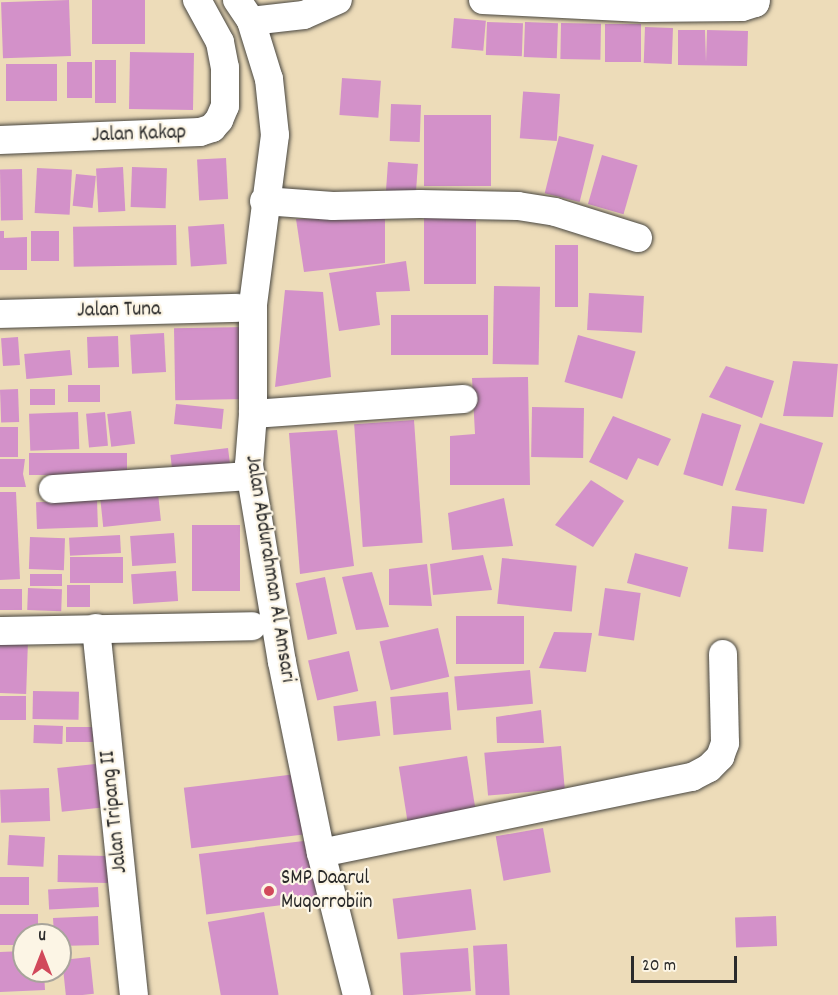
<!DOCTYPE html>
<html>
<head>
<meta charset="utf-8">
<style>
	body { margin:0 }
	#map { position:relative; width:838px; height:995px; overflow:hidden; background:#eddcb9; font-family:Dekko,sans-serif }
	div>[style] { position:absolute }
	.building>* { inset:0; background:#d391c9; transform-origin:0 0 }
	.roads { filter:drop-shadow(0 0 2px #484640) drop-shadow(0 0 2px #484640) }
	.street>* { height:28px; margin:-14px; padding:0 14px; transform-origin:14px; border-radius:14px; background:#fff }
	.dots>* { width:16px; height:16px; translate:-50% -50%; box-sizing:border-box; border:3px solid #fcf5e5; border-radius:50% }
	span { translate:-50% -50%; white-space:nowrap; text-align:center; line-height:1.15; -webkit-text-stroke:4.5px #fcf5e5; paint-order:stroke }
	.street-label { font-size:21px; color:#2b2b2b }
	.poi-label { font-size:21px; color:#2b2b2b }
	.left { translate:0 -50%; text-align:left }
	.north { position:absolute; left:12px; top:923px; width:60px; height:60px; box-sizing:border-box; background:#fcf5e5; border:2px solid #a8a49b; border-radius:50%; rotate:0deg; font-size:16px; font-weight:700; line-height:24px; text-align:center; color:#2b2b2b }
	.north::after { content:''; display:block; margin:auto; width:21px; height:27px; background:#d1495b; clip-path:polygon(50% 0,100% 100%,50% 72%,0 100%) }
	.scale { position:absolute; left:631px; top:956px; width:106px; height:27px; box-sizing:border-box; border:3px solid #2b2b2b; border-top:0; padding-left:8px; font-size:18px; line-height:21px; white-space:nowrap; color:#2b2b2b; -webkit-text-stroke:4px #fcf5e5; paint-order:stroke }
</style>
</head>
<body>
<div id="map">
	<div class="building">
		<i style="left:69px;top:0;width:56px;height:68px;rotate:88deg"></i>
		<i style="left:92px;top:0;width:53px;height:44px"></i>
		<i style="left:454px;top:18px;width:32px;height:30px;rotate:5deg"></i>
		<i style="left:487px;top:22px;width:36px;height:33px;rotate:2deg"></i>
		<i style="left:525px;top:22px;width:33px;height:35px;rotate:2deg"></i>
		<i style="left:561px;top:23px;width:40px;height:36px;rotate:1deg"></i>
		<i style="left:605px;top:24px;width:36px;height:38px"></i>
		<i style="left:645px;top:27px;width:28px;height:36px;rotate:2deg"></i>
		<i style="clip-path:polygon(678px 30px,705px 30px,706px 62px,707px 30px,748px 31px,747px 66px,678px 65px)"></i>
		<i style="left:130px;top:52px;width:64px;height:57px;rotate:1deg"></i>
		<i style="left:95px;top:60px;width:21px;height:43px"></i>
		<i style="left:67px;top:62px;width:25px;height:36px"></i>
		<i style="left:57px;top:64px;width:37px;height:51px;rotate:90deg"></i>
		<i style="left:342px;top:78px;width:39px;height:37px;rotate:4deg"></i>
		<i style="left:560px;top:94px;width:47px;height:37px;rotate:94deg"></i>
		<i style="left:391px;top:104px;width:30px;height:37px;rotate:2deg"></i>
		<i style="left:491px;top:115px;width:71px;height:67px;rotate:90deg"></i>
		<i style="left:559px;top:136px;width:36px;height:59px;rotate:14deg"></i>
		<i style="left:602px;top:155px;width:37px;height:51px;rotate:16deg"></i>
		<i style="left:226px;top:158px;width:41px;height:29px;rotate:87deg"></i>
		<i style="left:388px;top:162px;width:30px;height:31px;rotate:4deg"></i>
		<i style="left:123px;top:167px;width:44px;height:27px;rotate:87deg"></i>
		<i style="left:132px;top:167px;width:35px;height:40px;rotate:2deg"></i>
		<i style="left:37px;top:168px;width:35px;height:45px;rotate:3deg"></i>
		<i style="left:22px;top:169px;width:51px;height:22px;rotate:89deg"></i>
		<i style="left:76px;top:174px;width:20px;height:32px;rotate:6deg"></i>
		<i style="left:424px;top:210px;width:52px;height:74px"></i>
		<i style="clip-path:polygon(385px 216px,385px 263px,304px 272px,296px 219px)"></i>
		<i style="left:224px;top:224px;width:40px;height:36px;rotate:86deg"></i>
		<i style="left:176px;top:225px;width:40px;height:103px;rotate:89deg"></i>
		<i style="clip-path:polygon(0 231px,4px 231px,4px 238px,27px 237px,27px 270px,0 270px)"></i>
		<i style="left:31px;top:231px;width:28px;height:30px"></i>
		<i style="left:555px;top:245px;width:23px;height:62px"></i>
		<i style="clip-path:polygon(406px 261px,410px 291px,376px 292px,380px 325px,339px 331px,329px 273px)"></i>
		<i style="left:494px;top:286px;width:46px;height:78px;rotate:1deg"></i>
		<i style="clip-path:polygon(285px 290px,323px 292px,331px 377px,275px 387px)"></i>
		<i style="left:589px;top:293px;width:55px;height:37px;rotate:3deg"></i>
		<i style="left:488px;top:315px;width:40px;height:97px;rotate:90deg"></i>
		<i style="left:246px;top:327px;width:72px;height:72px;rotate:89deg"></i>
		<i style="left:164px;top:333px;width:39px;height:34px;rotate:87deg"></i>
		<i style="left:578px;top:335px;width:60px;height:49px;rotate:16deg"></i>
		<i style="left:118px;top:336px;width:31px;height:31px;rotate:88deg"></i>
		<i style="left:18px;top:337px;width:28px;height:17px;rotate:86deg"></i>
		<i style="left:70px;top:350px;width:25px;height:46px;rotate:85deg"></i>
		<i style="clip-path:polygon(793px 361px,838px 364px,833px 417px,783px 416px)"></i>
		<i style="clip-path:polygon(726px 366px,774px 381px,762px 418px,709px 397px)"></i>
		<i style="clip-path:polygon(528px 377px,530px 485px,450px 485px,450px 436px,475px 434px,472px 378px)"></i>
		<i style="left:68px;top:385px;width:32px;height:17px"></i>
		<i style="left:18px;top:389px;width:33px;height:18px;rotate:88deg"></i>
		<i style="left:55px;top:389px;width:16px;height:25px;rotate:90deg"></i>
		<i style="left:176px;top:404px;width:48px;height:20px;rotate:6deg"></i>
		<i style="left:584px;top:408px;width:50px;height:52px;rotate:91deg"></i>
		<i style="left:131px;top:411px;width:33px;height:24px;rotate:83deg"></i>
		<i style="left:78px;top:412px;width:37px;height:49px;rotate:88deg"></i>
		<i style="left:105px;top:412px;width:34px;height:19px;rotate:85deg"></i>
		<i style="left:702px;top:413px;width:41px;height:64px;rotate:17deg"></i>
		<i style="clip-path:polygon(613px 416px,671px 439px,658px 466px,638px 458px,627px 480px,589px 462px)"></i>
		<i style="left:414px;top:420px;width:123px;height:60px;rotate:86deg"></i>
		<i style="clip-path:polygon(760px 423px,823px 443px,804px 504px,735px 490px)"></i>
		<i style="left:0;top:427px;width:18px;height:30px"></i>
		<i style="clip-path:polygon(337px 430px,354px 566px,300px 574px,289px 433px)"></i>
		<i style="left:228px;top:448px;width:23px;height:58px;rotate:83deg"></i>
		<i style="left:127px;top:453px;width:22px;height:98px;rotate:90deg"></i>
		<i style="clip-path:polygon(0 459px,25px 459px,23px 474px,26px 487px,0 487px)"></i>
		<i style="clip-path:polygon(591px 480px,624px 501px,593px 547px,555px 525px)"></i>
		<i style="clip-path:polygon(0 492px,16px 492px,20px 579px,0 580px)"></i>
		<i style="left:158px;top:493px;width:28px;height:58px;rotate:84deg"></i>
		<i style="clip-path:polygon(504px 498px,513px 546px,452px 550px,448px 513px)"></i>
		<i style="left:97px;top:500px;width:27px;height:61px;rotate:88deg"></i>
		<i style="left:732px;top:506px;width:35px;height:43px;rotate:5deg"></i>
		<i style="left:192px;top:525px;width:48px;height:66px"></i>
		<i style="left:174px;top:533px;width:30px;height:44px;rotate:86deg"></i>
		<i style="left:120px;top:535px;width:18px;height:51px;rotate:87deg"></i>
		<i style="left:30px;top:537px;width:35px;height:32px;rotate:2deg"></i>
		<i style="left:635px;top:553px;width:55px;height:31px;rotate:15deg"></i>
		<i style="clip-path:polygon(483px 555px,492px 590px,433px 595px,430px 564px)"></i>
		<i style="left:70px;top:557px;width:53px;height:26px"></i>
		<i style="left:502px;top:558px;width:75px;height:46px;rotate:6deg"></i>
		<i style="clip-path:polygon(427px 564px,432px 606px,389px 605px,389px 569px)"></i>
		<i style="left:176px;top:571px;width:30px;height:45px;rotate:86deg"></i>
		<i style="clip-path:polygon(372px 572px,389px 627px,356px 630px,342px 577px)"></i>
		<i style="left:30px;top:574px;width:32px;height:12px"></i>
		<i style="left:325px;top:577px;width:58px;height:30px;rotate:78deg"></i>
		<i style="left:90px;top:585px;width:22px;height:23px;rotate:90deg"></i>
		<i style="left:28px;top:588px;width:34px;height:22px;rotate:2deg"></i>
		<i style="left:605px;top:588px;width:36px;height:48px;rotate:8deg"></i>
		<i style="left:0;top:589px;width:22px;height:21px"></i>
		<i style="left:456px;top:616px;width:68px;height:48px"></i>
		<i style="left:438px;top:628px;width:50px;height:60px;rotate:77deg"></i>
		<i style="clip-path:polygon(554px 632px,592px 633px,586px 672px,539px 668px)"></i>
		<i style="left:0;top:640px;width:28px;height:53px;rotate:2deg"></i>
		<i style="left:349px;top:651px;width:41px;height:42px;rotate:77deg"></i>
		<i style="left:530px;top:670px;width:34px;height:76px;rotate:85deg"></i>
		<i style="left:33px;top:691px;width:46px;height:28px;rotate:1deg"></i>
		<i style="left:448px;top:692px;width:38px;height:58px;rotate:85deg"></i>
		<i style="left:0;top:696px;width:26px;height:24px"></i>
		<i style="left:376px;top:701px;width:35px;height:43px;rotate:83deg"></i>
		<i style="clip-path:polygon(541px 710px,544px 743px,497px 743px,496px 717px)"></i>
		<i style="left:34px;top:725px;width:29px;height:18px;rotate:2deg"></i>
		<i style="left:66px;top:727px;width:31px;height:15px"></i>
		<i style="left:561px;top:746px;width:43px;height:77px;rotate:85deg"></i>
		<i style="left:467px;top:756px;width:56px;height:69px;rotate:81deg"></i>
		<i style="left:105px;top:763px;width:44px;height:48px;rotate:84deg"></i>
		<i style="left:296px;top:774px;width:61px;height:113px;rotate:83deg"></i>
		<i style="left:49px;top:788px;width:33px;height:49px;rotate:88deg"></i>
		<i style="left:543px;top:828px;width:45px;height:48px;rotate:80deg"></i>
		<i style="left:9px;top:835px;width:36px;height:30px;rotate:3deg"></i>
		<i style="left:312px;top:840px;width:61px;height:114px;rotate:83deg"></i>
		<i style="left:58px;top:855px;width:51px;height:27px;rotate:1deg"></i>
		<i style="left:29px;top:877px;width:28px;height:29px;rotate:90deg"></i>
		<i style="left:98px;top:887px;width:20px;height:50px;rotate:87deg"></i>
		<i style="left:471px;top:889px;width:41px;height:79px;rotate:83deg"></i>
		<i style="left:264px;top:912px;width:84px;height:57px;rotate:80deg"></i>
		<i style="clip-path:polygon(0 914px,38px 914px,38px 935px,24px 935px,24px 945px,0 945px)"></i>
		<i style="clip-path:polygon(98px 916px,99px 945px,60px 946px,60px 935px,54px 935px,53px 918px)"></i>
		<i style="left:776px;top:916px;width:30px;height:41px;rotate:88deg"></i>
		<i style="left:507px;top:944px;width:51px;height:34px;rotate:87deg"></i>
		<i style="left:468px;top:948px;width:43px;height:68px;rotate:86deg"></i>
		<i style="clip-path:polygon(24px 951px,24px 971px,44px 971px,45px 990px,0 992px,0 952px)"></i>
		<i style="left:90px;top:957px;width:37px;height:28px;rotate:84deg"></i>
	</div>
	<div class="roads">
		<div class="street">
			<i style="left:237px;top:0;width:25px;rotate:56deg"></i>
			<i style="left:251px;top:21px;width:61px;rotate:72.8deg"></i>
			<i style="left:269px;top:79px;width:56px;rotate:83.9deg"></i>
			<i style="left:275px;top:135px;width:170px;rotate:97.4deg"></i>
			<i style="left:253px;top:304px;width:110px;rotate:90deg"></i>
			<i style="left:253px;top:414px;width:51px;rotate:94.5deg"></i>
			<i style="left:249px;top:465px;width:200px;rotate:80.5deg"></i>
			<i style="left:282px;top:662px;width:195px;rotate:78.5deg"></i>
			<i style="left:321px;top:853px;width:146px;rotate:75.8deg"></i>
			<i style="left:483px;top:0;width:160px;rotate:2.9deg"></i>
			<i style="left:643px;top:8px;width:99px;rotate:-0.6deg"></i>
			<i style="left:742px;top:7px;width:14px;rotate:-17deg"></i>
			<i style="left:755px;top:3px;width:3px;rotate:-72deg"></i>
			<i style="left:251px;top:21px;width:53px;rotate:-6.5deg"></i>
			<i style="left:304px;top:15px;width:37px;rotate:-24deg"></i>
			<i style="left:0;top:140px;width:200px;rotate:-2.3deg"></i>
			<i style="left:200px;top:132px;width:13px;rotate:-18deg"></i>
			<i style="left:212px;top:128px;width:11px;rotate:-49deg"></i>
			<i style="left:219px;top:120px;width:15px;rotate:-67deg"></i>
			<i style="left:225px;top:106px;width:38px;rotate:-90deg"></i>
			<i style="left:225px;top:68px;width:26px;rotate:-101deg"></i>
			<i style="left:220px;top:42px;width:48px;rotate:-118.7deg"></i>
			<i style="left:264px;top:201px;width:69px;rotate:4.1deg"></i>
			<i style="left:333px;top:206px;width:87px;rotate:-1.3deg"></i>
			<i style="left:420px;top:204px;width:98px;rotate:1.2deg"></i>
			<i style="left:518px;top:206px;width:37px;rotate:9deg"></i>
			<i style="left:555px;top:212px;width:87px;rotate:17.4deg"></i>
			<i style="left:0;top:314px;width:237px;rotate:-1.5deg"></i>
			<i style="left:253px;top:414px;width:211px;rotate:-4.1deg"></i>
			<i style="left:53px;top:489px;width:198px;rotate:-3.8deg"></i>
			<i style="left:96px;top:628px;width:369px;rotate:84.1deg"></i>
			<i style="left:0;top:631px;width:252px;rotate:-1.1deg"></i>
			<i style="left:321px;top:853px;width:379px;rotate:-11.6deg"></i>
			<i style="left:692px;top:777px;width:19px;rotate:-28deg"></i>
			<i style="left:709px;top:768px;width:16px;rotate:-45deg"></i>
			<i style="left:720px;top:757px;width:15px;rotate:-70deg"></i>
			<i style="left:725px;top:743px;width:89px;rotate:-91.3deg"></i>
		</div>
	</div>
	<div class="dots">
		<i style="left:269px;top:891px;background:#d1495b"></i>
	</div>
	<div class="street-label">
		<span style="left:139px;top:135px;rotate:-2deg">Jalan Kakap</span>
		<span style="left:119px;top:311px;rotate:-1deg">Jalan Tuna</span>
		<span style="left:269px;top:569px;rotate:81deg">Jalan Abdurahman Al Amsari</span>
		<span style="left:115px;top:812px;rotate:-96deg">Jalan Tripang II</span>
	</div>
	<div class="poi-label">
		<span class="left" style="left:281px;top:891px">SMP Daarul<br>Muqorrobiin</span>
	</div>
	<div class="north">U</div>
	<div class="scale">20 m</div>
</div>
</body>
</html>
